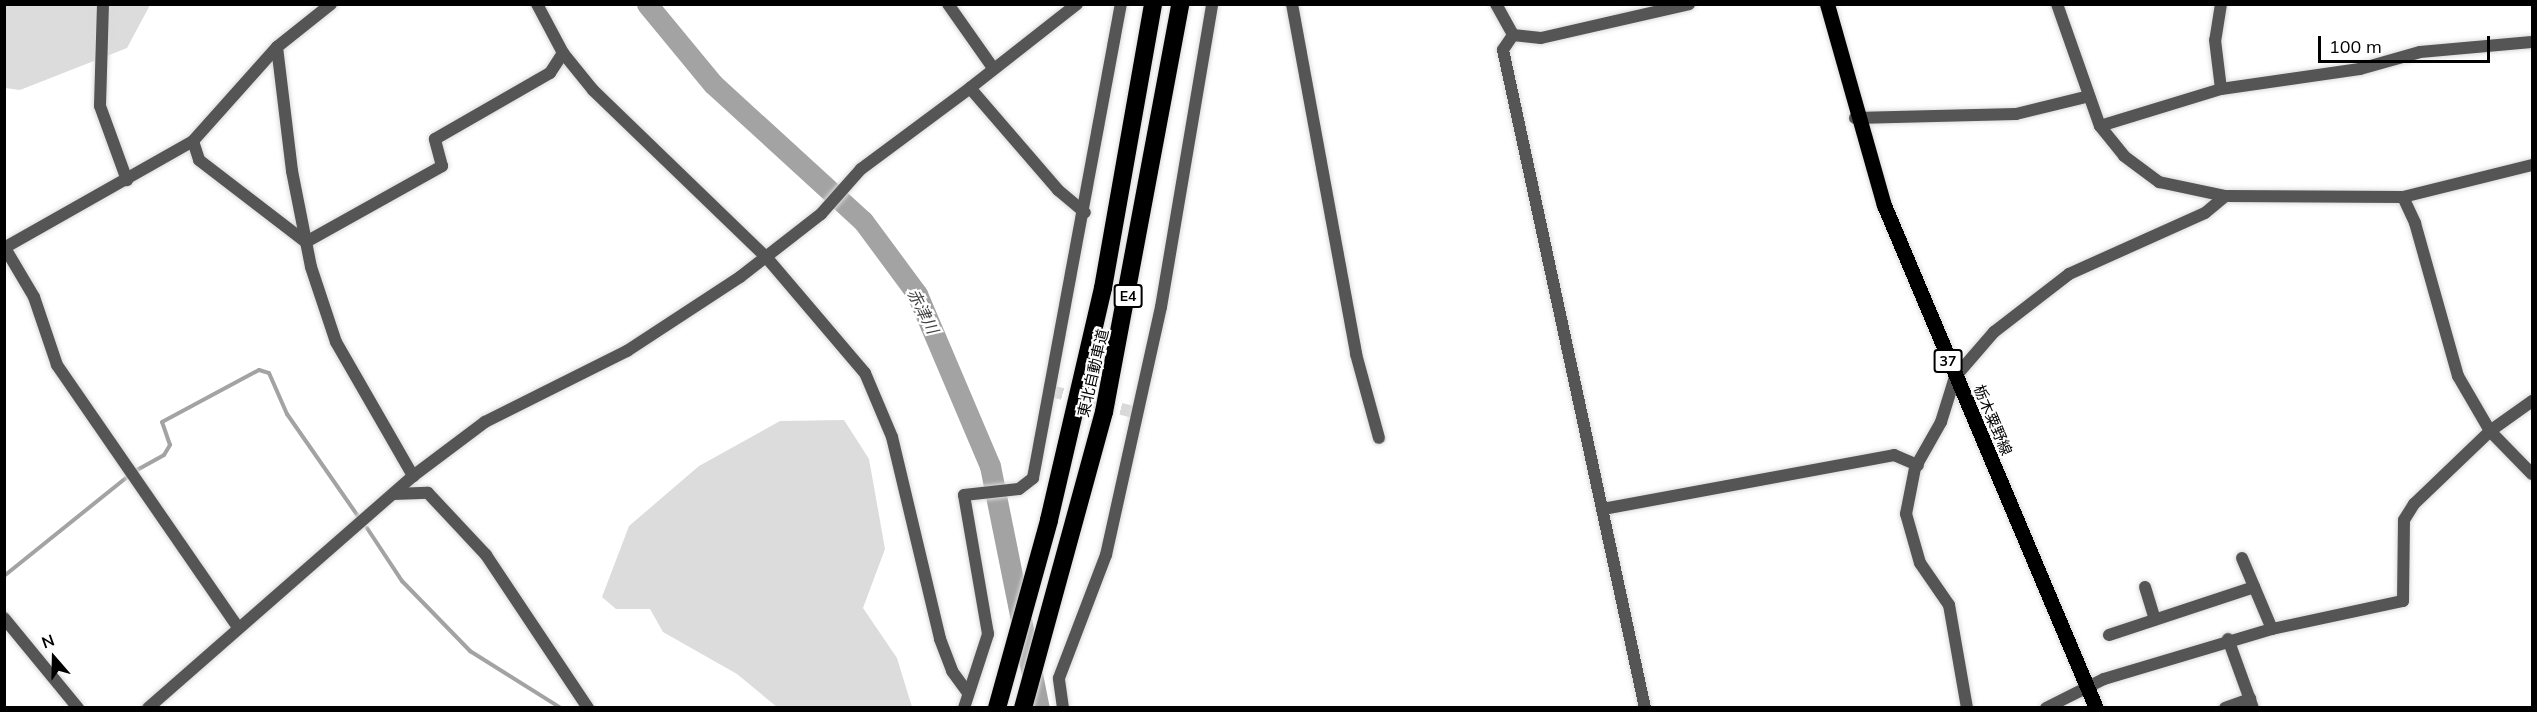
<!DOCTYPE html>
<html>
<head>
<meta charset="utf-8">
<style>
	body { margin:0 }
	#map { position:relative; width:2537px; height:712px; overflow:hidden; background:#fff; font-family:Mulish,"Noto Sans JP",sans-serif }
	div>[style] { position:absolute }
	.green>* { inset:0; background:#dcdcdc }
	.stream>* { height:4px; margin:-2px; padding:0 2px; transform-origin:2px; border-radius:2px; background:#a3a3a3 }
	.river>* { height:21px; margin:-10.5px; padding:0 10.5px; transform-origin:10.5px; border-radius:10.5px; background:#a3a3a3 }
	.minor-tunnel>* { height:12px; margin-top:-6px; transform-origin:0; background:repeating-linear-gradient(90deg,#d9d9d9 0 12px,transparent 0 18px) }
	.roads { filter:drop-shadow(0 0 2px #dbdbdb) drop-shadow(0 0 2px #dbdbdb) }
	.minor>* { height:12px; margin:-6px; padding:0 6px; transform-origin:6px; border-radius:6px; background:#555 }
	.major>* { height:15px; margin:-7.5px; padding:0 7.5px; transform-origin:7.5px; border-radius:7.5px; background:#000 }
	.highway>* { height:18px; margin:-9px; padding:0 9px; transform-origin:9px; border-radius:9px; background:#000 }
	span { translate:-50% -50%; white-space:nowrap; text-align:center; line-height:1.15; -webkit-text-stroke:4.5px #fff; paint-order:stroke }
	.shield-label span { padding:2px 4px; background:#fff; border:2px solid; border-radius:4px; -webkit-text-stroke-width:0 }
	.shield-label { font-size:14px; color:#000; font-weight:700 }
	.street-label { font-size:15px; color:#000 }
	.water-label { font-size:16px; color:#444; font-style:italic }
	.frame { position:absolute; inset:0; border:6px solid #000; pointer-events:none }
	.north { position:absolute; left:24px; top:628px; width:60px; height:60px; -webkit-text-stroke:4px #fff; paint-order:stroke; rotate:340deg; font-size:16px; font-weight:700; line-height:24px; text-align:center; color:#000 }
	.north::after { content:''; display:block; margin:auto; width:21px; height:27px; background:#000; clip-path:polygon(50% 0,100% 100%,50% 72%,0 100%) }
	.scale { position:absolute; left:2318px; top:36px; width:172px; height:27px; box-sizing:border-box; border:3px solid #000; border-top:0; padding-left:8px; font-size:18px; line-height:21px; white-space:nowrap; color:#000; -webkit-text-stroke:4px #fff; paint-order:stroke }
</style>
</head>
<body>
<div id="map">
	<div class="green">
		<i style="clip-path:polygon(4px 5px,150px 5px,127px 48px,20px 90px,5px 88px)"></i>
		<i style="clip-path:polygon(844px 420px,869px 459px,885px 549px,863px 608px,897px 658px,912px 707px,777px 707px,737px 674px,663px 632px,650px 609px,616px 609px,602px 597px,629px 526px,699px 466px,780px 421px)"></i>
	</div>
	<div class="stream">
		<i style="left:137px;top:470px;width:31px;rotate:-29deg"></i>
		<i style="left:164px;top:455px;width:12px;rotate:-59deg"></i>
		<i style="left:170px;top:445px;width:24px;rotate:-109deg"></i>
		<i style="left:162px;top:422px;width:110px;rotate:-28.2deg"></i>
		<i style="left:259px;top:370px;width:10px;rotate:17deg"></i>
		<i style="left:269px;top:373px;width:45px;rotate:66.3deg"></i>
		<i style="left:287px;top:414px;width:124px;rotate:55.2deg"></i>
		<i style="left:367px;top:528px;width:64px;rotate:56.6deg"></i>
		<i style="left:402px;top:581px;width:98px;rotate:45.8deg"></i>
		<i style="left:470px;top:651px;width:107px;rotate:32.1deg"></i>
		<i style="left:4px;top:576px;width:158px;rotate:-38.8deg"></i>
	</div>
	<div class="river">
		<i style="left:647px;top:4px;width:104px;rotate:50.5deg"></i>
		<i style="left:713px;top:84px;width:203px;rotate:42.4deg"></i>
		<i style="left:863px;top:221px;width:91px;rotate:53.5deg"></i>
		<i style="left:917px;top:294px;width:187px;rotate:67deg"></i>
		<i style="left:990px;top:466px;width:247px;rotate:78.6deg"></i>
	</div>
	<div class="minor-tunnel">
		<i style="left:1051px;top:391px;width:89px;rotate:14.3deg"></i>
	</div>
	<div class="roads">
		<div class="minor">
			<i style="left:103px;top:4px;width:102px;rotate:91.7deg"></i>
			<i style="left:100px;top:106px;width:79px;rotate:70deg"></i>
			<i style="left:537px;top:4px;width:55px;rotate:62deg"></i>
			<i style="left:563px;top:53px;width:48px;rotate:51deg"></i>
			<i style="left:593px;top:90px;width:242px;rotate:44deg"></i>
			<i style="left:767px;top:258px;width:151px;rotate:49.6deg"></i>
			<i style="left:865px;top:373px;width:69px;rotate:67.1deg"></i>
			<i style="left:892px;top:437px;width:208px;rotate:76.6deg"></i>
			<i style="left:940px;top:639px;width:34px;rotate:69deg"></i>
			<i style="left:952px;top:671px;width:27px;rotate:54deg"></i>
			<i style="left:948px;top:4px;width:78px;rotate:54.9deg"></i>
			<i style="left:1077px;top:4px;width:136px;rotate:141.9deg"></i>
			<i style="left:970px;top:88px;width:135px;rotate:49.2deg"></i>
			<i style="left:1058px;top:190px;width:35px;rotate:40deg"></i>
			<i style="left:1292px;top:4px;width:356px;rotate:79.6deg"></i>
			<i style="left:1356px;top:354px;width:87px;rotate:74.7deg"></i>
			<i style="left:1496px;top:4px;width:35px;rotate:61deg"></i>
			<i style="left:1513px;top:35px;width:28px;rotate:6deg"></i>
			<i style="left:1541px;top:38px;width:152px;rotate:-12.9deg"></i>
			<i style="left:2057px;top:4px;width:129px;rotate:70.6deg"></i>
			<i style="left:2100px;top:126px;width:38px;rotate:51deg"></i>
			<i style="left:2124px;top:156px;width:44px;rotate:36.6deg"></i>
			<i style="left:2159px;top:182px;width:67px;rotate:12deg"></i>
			<i style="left:2225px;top:196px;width:178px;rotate:0.3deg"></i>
			<i style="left:2403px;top:197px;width:133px;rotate:-13.9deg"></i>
			<i style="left:2221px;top:4px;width:36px;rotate:99deg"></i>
			<i style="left:2215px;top:40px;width:49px;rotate:83deg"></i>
			<i style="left:1513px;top:35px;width:18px;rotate:124deg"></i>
			<i style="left:1503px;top:50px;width:673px;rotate:77.82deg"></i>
			<i style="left:277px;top:47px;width:125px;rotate:83.1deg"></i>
			<i style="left:292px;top:171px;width:98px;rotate:78.8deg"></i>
			<i style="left:311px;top:267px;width:79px;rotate:71.6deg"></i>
			<i style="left:336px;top:342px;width:155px;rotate:60.1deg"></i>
			<i style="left:1855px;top:118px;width:161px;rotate:-1.4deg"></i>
			<i style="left:2016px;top:114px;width:72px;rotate:-13.7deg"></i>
			<i style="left:2100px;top:126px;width:127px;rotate:-17deg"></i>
			<i style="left:2221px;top:89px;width:140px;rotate:-8.2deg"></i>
			<i style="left:2360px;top:69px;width:62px;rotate:-15.8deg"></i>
			<i style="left:2420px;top:52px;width:112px;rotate:-5.1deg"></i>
			<i style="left:193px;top:141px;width:20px;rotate:72deg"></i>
			<i style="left:199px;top:160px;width:135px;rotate:37.5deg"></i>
			<i style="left:2403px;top:197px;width:29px;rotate:65deg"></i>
			<i style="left:2415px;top:223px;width:159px;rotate:74.3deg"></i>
			<i style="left:2458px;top:376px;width:64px;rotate:59.8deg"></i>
			<i style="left:2490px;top:431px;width:60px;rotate:45.7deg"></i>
			<i style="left:306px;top:242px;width:156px;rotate:-29.2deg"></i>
			<i style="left:442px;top:166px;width:28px;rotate:-105deg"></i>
			<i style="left:435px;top:139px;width:133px;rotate:-29.9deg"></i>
			<i style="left:550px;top:73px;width:24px;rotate:-57deg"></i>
			<i style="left:4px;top:248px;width:217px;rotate:-29.5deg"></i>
			<i style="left:193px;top:141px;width:126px;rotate:-48.2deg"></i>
			<i style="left:277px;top:47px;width:69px;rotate:-38.5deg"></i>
			<i style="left:5px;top:248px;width:57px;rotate:59.4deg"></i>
			<i style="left:34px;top:297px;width:72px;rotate:71.3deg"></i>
			<i style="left:57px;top:365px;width:317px;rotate:55.4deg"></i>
			<i style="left:393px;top:494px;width:35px;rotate:-2deg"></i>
			<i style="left:428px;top:493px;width:85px;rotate:46.9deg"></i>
			<i style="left:486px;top:555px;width:184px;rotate:56.3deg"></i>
			<i style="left:1603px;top:509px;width:296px;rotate:-10.5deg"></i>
			<i style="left:1894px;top:455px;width:26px;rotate:23deg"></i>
			<i style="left:2145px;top:587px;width:34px;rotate:73deg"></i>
			<i style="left:4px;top:618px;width:117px;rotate:50.6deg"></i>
			<i style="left:2272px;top:629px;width:134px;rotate:-12.1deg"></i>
			<i style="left:2403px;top:601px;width:81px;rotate:-89.3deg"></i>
			<i style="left:2404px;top:520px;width:19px;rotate:-58deg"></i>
			<i style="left:2414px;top:504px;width:105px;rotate:-43.8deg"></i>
			<i style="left:2490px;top:431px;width:52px;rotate:-35.5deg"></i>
			<i style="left:2109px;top:635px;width:153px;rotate:-18.3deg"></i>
			<i style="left:2228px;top:639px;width:73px;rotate:70.1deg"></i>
			<i style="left:148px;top:708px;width:352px;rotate:-41.2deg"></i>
			<i style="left:413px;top:476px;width:90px;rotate:-36.9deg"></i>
			<i style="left:485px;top:422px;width:159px;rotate:-26.6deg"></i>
			<i style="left:627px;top:351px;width:135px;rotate:-33.2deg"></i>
			<i style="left:740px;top:277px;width:103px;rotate:-37.9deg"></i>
			<i style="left:821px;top:214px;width:60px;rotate:-48.4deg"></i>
			<i style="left:861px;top:169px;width:136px;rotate:-36.6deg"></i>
			<i style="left:964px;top:708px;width:78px;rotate:-72deg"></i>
			<i style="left:988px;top:634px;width:141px;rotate:-99.8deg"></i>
			<i style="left:964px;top:495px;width:55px;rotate:-6.2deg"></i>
			<i style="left:1019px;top:489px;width:18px;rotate:-38deg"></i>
			<i style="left:1033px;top:478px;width:482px;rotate:-79.5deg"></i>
			<i style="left:1063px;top:708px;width:30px;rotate:-98deg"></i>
			<i style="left:1059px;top:678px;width:132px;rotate:-69.1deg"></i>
			<i style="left:1106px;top:555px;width:254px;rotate:-77.5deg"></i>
			<i style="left:1161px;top:307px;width:307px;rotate:-80.4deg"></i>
			<i style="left:1967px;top:708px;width:105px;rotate:-99.9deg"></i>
			<i style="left:1949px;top:605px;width:51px;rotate:-124.6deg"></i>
			<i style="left:1920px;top:563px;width:51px;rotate:-105.9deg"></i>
			<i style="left:1906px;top:514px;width:47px;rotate:-78.9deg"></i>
			<i style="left:1915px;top:468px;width:53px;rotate:-60.5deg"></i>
			<i style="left:1941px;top:422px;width:47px;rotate:-72.7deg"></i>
			<i style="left:1955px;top:377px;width:60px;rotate:-49.1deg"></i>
			<i style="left:1994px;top:332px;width:95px;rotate:-37.7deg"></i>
			<i style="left:2069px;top:274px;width:149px;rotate:-24.2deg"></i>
			<i style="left:2205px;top:213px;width:26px;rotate:-40deg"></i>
			<i style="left:2046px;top:708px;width:65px;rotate:-26.6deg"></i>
			<i style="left:2104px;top:679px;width:175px;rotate:-16.6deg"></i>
			<i style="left:2272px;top:629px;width:77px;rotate:-112.9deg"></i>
			<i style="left:2225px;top:708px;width:27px;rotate:-20deg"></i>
		</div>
		<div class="major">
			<i style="left:1827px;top:4px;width:209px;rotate:74.2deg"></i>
			<i style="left:1884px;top:205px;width:546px;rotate:67.15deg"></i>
		</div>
		<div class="highway">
			<i style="left:997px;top:708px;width:195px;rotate:-74.5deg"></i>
			<i style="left:1049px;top:520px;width:238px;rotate:-76.9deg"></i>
			<i style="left:1103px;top:288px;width:288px;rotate:-80deg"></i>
			<i style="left:1023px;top:708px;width:307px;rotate:-74.7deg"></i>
			<i style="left:1104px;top:412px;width:415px;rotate:-79.4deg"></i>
		</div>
	</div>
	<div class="shield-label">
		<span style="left:1128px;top:296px">E4</span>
		<span style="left:1948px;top:361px">37</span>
	</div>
	<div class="street-label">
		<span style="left:1093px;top:373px;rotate:-77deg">東北自動車道</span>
		<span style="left:1993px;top:420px;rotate:67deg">栃木粟野線</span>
	</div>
	<div class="water-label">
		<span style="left:923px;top:311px;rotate:63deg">赤津川</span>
	</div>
	<div class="frame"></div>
	<div class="north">N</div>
	<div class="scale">100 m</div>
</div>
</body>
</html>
